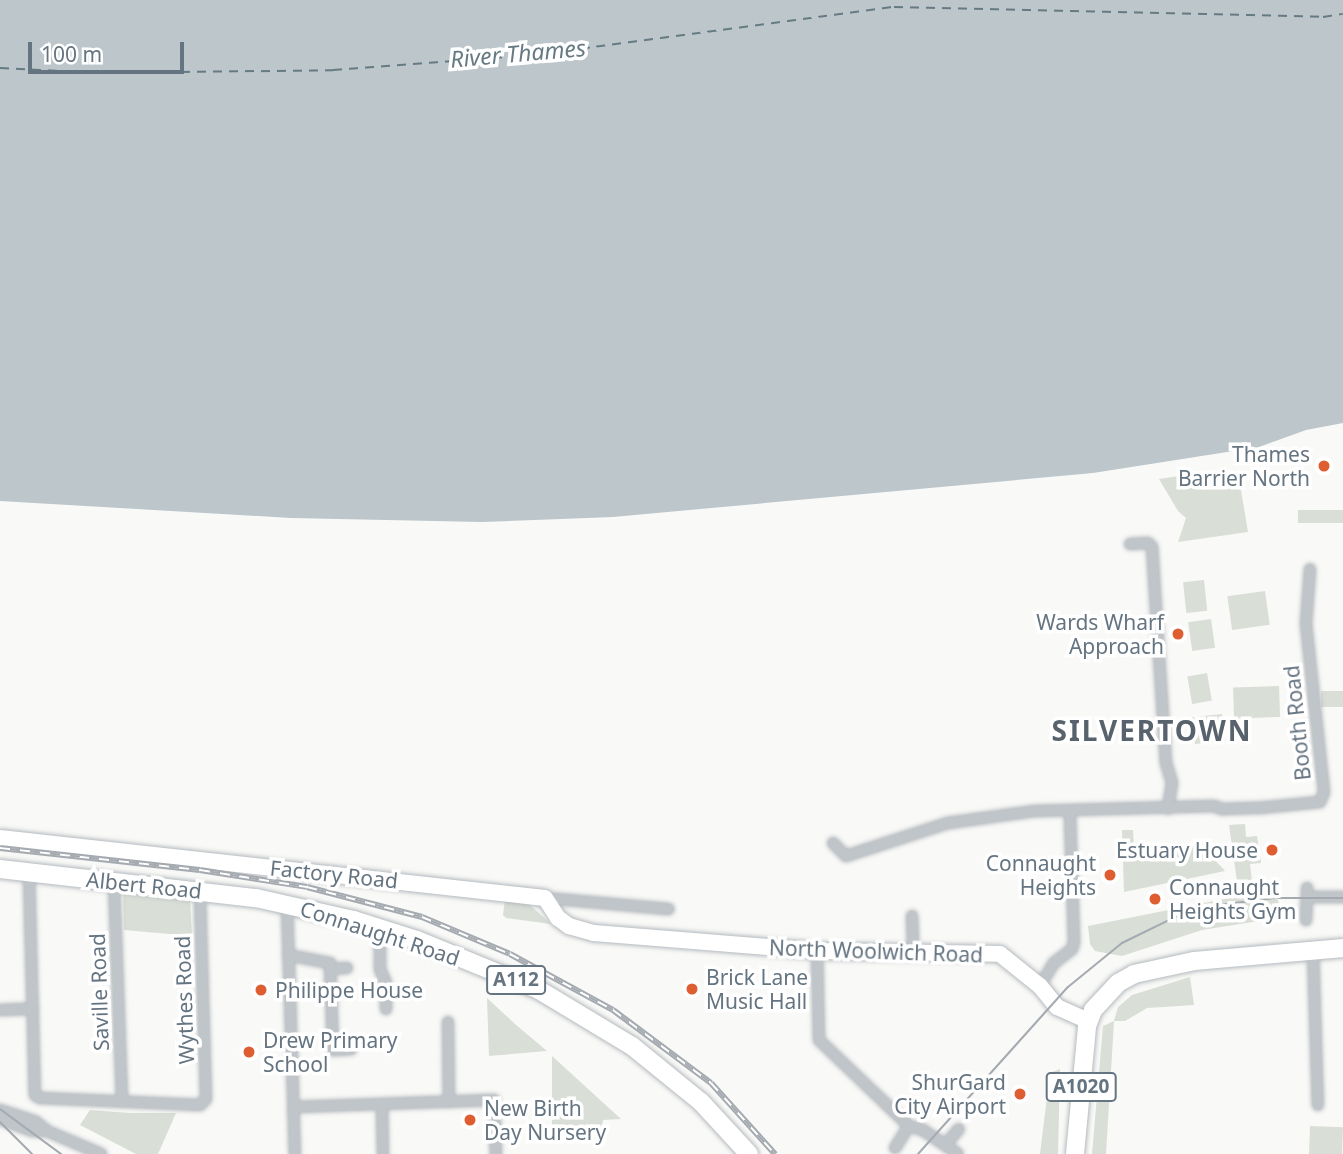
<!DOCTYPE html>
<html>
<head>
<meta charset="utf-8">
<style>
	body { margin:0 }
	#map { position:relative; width:1343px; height:1154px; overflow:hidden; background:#f9f9f7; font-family:"Noto Sans",sans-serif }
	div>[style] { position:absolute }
	.green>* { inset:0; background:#d9ded6; transform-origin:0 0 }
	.water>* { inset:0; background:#bcc6cb }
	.ferry>* { height:2px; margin-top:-1px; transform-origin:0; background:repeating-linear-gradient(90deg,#657a82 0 9px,transparent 0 16px) }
	.roads { filter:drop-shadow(0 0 2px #b5babf) drop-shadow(0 0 2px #b5babf) }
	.street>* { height:10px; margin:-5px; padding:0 5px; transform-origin:5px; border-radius:5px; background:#c0c5c9 }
	.secondary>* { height:16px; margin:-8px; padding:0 8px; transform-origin:8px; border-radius:8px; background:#fff }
	.primary>* { height:18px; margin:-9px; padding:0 9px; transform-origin:9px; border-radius:9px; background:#fff }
	.tram>* { height:2px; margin:-1px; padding:0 1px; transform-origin:1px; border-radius:1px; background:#a4aab0 }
	.rail>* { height:6px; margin-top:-3px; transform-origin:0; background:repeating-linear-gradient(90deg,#fff 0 10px,#a4aab0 0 20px); box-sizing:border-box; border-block:2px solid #a4aab0 }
	.dots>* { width:19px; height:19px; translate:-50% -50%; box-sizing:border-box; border:4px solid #fff; border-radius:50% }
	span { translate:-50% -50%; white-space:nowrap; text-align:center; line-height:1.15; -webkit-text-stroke:7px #fff; paint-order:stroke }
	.shield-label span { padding:2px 5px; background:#fff; border:2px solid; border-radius:5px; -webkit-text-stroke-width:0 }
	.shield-label { font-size:19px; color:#657481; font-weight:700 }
	.poi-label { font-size:21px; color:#657481 }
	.right { translate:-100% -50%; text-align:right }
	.left { translate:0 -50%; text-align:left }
	.street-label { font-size:21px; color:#657481 }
	.water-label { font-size:23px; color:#657a82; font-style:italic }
	.district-label { font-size:28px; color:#57626c; font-weight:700; letter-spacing:2px }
	.scale { position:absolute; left:28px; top:42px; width:156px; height:32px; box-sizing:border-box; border:4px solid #657481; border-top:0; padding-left:9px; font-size:21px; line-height:24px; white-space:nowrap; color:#657481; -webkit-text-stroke:5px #fff; paint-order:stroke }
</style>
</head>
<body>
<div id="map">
	<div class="green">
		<i style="clip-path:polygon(1213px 471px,1239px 478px,1248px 532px,1178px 542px,1186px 518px,1178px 511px,1159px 479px)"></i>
		<i style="left:1343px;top:510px;width:13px;height:45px;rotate:90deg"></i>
		<i style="left:1204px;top:580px;width:31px;height:21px;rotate:84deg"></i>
		<i style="left:1265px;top:591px;width:34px;height:38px;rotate:82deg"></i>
		<i style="left:1211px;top:619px;width:29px;height:23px;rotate:82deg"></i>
		<i style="left:1207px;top:673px;width:28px;height:20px;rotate:80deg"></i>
		<i style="left:1279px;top:686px;width:31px;height:46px;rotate:88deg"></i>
		<i style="left:1343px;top:691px;width:16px;height:22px;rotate:90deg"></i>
		<i style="left:1222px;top:714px;width:27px;height:30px;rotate:84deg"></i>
		<i style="clip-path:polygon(1245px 824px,1246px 837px,1257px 836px,1261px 863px,1250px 864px,1252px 881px,1237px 881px,1229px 825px)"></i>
		<i style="clip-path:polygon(1122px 830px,1133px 830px,1134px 848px,1212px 844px,1214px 859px,1225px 871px,1124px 892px)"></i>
		<i style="clip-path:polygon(1274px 889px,1285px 921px,1279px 918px,1202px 930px,1122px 956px,1095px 951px,1090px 944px,1088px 926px)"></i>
		<i style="clip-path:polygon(123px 894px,190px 901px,192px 936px,124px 930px)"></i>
		<i style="clip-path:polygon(505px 900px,530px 905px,551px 924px,506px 918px,503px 915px)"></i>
		<i style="clip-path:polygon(1190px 977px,1194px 1005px,1147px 1008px,1125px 1021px,1114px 1021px,1106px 1154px,1092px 1154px,1103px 1026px,1114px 1021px,1118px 1007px,1132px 995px)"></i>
		<i style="clip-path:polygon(487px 998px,515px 1024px,547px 1051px,489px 1056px)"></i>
		<i style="clip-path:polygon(552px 1056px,621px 1119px,603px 1120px,602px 1127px,552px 1129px)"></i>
		<i style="clip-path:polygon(1060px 1069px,1058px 1154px,1040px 1154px,1050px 1073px)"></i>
		<i style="clip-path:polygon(90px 1110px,129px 1113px,176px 1113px,158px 1154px,136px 1154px,80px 1125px)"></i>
		<i style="left:1310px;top:1126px;width:33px;height:28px;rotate:2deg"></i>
	</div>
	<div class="water">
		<i style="clip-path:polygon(0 0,1343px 0,1343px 423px,1306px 430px,1259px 447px,1093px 473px,613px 517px,482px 522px,291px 518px,0 501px)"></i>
	</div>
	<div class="ferry">
		<i style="left:0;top:68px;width:101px;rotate:2.8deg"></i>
		<i style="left:101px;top:73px;width:232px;rotate:-0.7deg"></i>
		<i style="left:333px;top:70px;width:201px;rotate:-4.3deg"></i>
		<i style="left:533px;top:55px;width:364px;rotate:-7.6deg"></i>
		<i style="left:894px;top:7px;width:429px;rotate:1.3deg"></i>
		<i style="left:1323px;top:17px;width:20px;rotate:-9deg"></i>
	</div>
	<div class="roads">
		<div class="street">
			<i style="left:1130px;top:544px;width:18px;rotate:-3deg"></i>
			<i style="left:1148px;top:543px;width:6px;rotate:45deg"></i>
			<i style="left:1152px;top:547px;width:216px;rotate:86.3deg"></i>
			<i style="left:1166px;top:763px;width:21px;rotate:73deg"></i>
			<i style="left:1172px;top:783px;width:26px;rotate:99deg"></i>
			<i style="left:833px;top:843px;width:18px;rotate:45deg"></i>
			<i style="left:846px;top:856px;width:107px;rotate:-17.9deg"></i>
			<i style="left:948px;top:823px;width:88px;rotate:-7.9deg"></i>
			<i style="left:1035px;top:811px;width:179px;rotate:-1.6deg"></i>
			<i style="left:1214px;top:806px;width:9px;rotate:21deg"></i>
			<i style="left:1222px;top:809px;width:37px;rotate:-2deg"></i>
			<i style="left:1259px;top:808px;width:61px;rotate:-5.6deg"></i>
			<i style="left:1320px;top:802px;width:11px;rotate:-68deg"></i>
			<i style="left:1324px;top:792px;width:169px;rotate:-96.1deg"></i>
			<i style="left:1306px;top:624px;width:55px;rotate:-85.8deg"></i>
			<i style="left:29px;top:872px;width:223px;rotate:88.5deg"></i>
			<i style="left:35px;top:1095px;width:6px;rotate:31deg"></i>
			<i style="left:40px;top:1098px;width:160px;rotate:2.5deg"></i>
			<i style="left:200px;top:1105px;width:8px;rotate:-45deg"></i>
			<i style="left:206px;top:1099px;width:208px;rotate:-91.7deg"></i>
			<i style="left:114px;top:882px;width:219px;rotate:87.9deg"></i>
			<i style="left:1307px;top:897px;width:36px"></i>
			<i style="left:545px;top:898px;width:124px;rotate:5.1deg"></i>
			<i style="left:287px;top:903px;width:251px;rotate:88.2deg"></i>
			<i style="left:912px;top:916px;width:38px;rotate:88deg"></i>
			<i style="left:1306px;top:920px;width:32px;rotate:-88deg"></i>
			<i style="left:380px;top:928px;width:41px;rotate:90deg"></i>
			<i style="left:380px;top:969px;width:15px;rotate:67deg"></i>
			<i style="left:386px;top:983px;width:26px;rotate:90deg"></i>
			<i style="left:1313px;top:950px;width:155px;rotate:88.2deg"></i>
			<i style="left:817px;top:951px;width:89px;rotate:88.7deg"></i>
			<i style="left:819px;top:1040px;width:124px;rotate:43.7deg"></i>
			<i style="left:909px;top:1126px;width:15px;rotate:16deg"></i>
			<i style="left:923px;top:1130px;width:42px;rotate:34.4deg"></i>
			<i style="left:288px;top:955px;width:43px;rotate:10.8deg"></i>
			<i style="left:330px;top:963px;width:87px;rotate:88deg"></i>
			<i style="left:333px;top:1050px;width:18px;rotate:-3deg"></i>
			<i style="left:331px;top:969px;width:16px;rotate:-4deg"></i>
			<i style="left:1040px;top:986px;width:27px;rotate:-59deg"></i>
			<i style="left:1054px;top:963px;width:23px;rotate:-38deg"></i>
			<i style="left:1072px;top:949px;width:7px;rotate:-74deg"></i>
			<i style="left:1074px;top:942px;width:130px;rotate:-91.8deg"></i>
			<i style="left:0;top:1010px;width:33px;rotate:-2deg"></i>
			<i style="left:448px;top:1022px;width:80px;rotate:89.3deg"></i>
			<i style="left:382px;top:1104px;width:50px;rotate:88.9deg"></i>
			<i style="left:294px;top:1107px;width:200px;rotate:-2deg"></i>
			<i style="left:494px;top:1100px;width:54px;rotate:87.9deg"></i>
			<i style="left:0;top:1110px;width:38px;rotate:18deg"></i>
			<i style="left:36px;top:1122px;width:14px;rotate:39deg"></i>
			<i style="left:0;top:1119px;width:35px;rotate:20deg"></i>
			<i style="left:33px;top:1131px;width:14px"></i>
			<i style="left:47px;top:1131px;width:59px;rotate:23.1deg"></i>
			<i style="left:945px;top:1145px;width:21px;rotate:-49deg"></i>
			<i style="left:895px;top:1148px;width:26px;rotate:-58deg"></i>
		</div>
		<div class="secondary">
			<i style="left:0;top:838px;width:548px;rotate:6.28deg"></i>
			<i style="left:545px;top:898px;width:24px;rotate:57deg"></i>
			<i style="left:558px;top:918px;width:14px;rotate:36deg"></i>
			<i style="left:569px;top:926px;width:26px;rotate:16deg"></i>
			<i style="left:594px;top:933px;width:224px;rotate:4.6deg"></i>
			<i style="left:817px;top:951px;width:183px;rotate:0.9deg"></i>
			<i style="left:1000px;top:954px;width:51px;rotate:38.7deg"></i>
			<i style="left:1040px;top:986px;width:27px;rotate:51deg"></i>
			<i style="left:1057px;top:1007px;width:35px;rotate:24deg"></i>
		</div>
		<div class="primary">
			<i style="left:0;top:869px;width:258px;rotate:6.5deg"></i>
			<i style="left:256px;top:898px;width:100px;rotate:12.7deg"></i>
			<i style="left:354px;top:920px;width:66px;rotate:17.6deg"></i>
			<i style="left:417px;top:940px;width:132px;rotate:22.3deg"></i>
			<i style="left:539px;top:990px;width:109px;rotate:31.1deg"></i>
			<i style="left:632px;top:1046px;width:89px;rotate:39.1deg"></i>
			<i style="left:701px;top:1102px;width:71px;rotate:47.3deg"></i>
			<i style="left:1075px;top:1154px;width:129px;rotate:-84.6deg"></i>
			<i style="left:1087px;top:1026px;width:17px;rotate:-69deg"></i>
			<i style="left:1093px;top:1010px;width:37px;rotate:-47deg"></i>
			<i style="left:1118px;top:983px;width:18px;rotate:-29deg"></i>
			<i style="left:1134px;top:974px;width:61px;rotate:-12.2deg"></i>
			<i style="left:1194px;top:961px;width:150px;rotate:-5deg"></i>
		</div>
	</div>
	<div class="tram">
		<i style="left:0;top:1109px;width:76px;rotate:36.4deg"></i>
		<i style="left:0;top:1122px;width:45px;rotate:45deg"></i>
		<i style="left:918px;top:1154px;width:224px;rotate:-48.1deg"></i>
		<i style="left:1068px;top:987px;width:70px;rotate:-39.2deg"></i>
		<i style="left:1122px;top:943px;width:59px;rotate:-26.1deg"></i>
		<i style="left:1175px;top:917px;width:38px;rotate:-17deg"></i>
		<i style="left:1211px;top:906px;width:64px;rotate:-7.2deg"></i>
		<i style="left:1274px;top:898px;width:69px"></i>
	</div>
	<div class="rail">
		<i style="left:0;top:848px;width:201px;rotate:6.3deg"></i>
		<i style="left:200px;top:870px;width:108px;rotate:9deg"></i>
		<i style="left:307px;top:887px;width:119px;rotate:14.6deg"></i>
		<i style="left:422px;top:917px;width:95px;rotate:22.8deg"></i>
		<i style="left:510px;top:954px;width:117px;rotate:28.5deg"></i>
		<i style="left:613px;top:1010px;width:122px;rotate:36.7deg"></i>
		<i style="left:711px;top:1083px;width:96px;rotate:48deg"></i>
	</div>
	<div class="dots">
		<i style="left:1324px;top:466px;background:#df5e31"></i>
		<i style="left:1178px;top:634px;background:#df5e31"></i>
		<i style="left:1272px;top:850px;background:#df5e31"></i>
		<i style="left:1110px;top:875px;background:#df5e31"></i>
		<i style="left:1155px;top:899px;background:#df5e31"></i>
		<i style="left:692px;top:989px;background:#df5e31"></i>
		<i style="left:261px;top:990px;background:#df5e31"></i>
		<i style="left:249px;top:1052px;background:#df5e31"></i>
		<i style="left:1020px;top:1094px;background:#df5e31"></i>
		<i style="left:470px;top:1120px;background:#df5e31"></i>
	</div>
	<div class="shield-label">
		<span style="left:516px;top:980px">A112</span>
		<span style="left:1081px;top:1087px">A1020</span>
	</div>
	<div class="poi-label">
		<span class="right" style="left:1310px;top:466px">Thames<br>Barrier North</span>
		<span class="right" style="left:1164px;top:634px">Wards Wharf<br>Approach</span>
		<span class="right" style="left:1258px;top:850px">Estuary House</span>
		<span class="right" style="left:1096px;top:875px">Connaught<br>Heights</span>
		<span class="left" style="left:1169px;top:899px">Connaught<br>Heights Gym</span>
		<span class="left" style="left:706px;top:989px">Brick Lane<br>Music Hall</span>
		<span class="left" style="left:275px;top:990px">Philippe House</span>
		<span class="left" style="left:263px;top:1052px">Drew Primary<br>School</span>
		<span class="right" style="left:1006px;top:1094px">ShurGard<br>City Airport</span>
		<span class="left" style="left:484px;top:1120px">New Birth<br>Day Nursery</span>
	</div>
	<div class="street-label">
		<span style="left:1297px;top:723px;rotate:-96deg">Booth Road</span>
		<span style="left:334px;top:874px;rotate:6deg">Factory Road</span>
		<span style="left:144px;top:885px;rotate:6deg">Albert Road</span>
		<span style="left:380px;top:933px;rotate:18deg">Connaught Road</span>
		<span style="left:876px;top:951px;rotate:2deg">North Woolwich Road</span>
		<span style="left:99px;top:992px;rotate:-92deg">Saville Road</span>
		<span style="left:184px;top:1000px;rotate:-92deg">Wythes Road</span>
	</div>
	<div class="water-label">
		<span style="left:518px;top:53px;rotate:-5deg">River Thames</span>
	</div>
	<div class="district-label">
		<span style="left:1152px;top:730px">SILVERTOWN</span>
	</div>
	<div class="scale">100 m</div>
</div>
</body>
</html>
